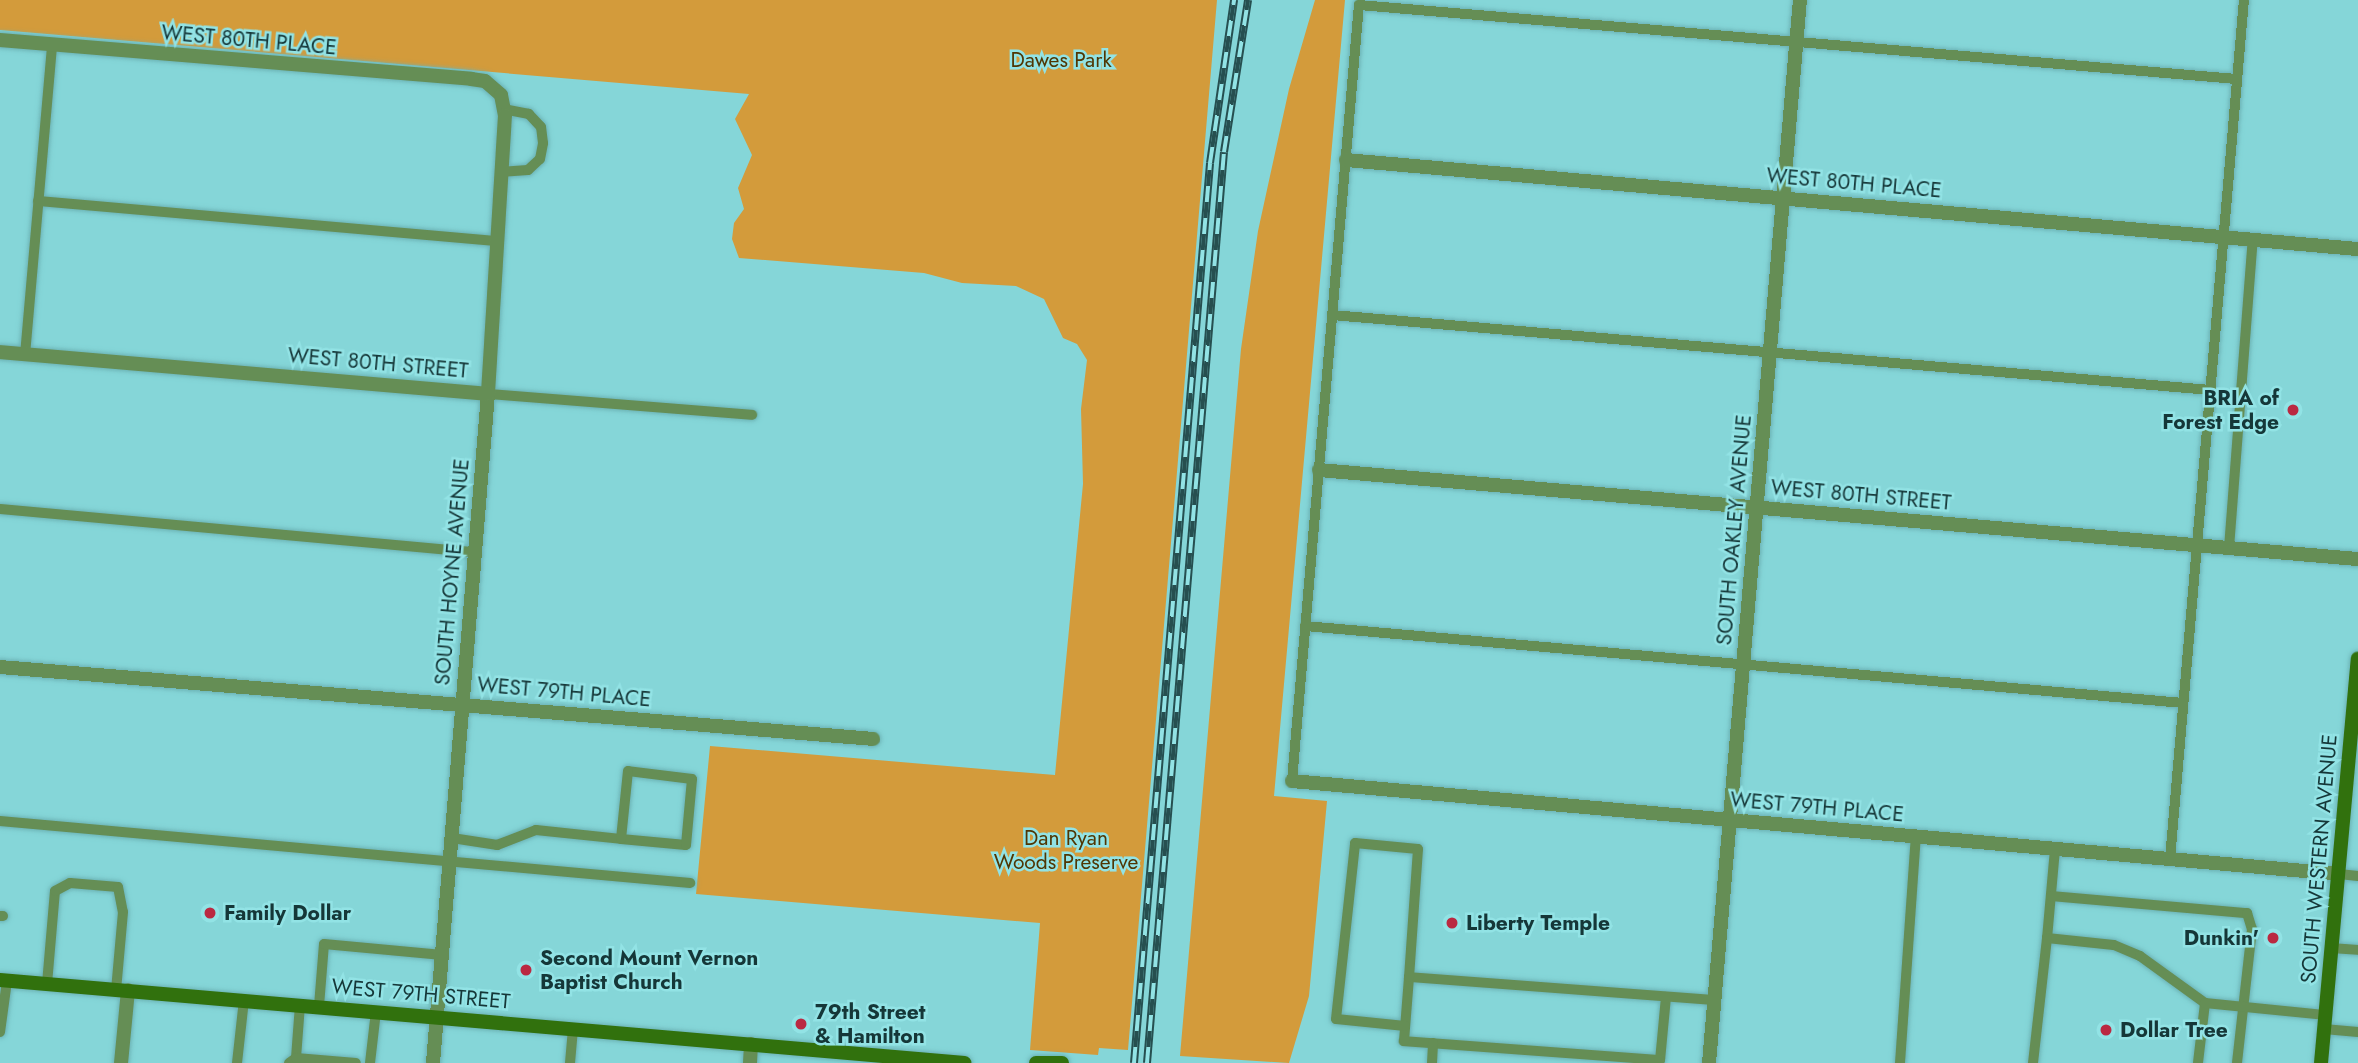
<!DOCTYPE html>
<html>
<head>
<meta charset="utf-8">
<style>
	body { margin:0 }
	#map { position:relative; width:2358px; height:1063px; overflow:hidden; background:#85d6d8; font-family:Jost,sans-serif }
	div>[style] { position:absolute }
	.green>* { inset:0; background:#d39b3b }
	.roads { filter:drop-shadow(0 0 2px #6cb3b5) drop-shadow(0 0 2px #6cb3b5) }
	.lane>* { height:10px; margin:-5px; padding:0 5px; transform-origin:5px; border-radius:5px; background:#658e55 }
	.street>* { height:14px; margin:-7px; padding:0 7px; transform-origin:7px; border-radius:7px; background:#658e55 }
	.secondary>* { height:14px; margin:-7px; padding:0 7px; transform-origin:7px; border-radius:7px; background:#31710d }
	.rail>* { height:8px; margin-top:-4px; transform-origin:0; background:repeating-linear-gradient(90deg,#92e3e5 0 16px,#264f50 0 32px); box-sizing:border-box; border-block:2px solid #264f50 }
	.dots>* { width:19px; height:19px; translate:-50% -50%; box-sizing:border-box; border:4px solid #92e3e5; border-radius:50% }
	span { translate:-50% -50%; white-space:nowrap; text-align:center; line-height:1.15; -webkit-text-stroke:5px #92e3e5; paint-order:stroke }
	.street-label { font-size:21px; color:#153738 }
	.park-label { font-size:21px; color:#503603 }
	.poi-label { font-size:21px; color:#153738; font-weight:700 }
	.right { translate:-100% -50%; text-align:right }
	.left { translate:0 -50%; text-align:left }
</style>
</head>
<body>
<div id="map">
	<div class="green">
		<i style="clip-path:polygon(0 0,1217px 0,1128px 1050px,1099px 1048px,1098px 1055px,1030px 1050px,1040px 923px,696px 894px,710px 746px,1055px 775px,1083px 484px,1081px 409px,1087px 360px,1077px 344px,1063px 338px,1044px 299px,1016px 286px,962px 283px,924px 273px,739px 258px,732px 239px,734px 223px,744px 209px,738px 188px,752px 155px,735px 119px,749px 94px,0 30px)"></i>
		<i style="clip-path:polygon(1315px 0,1345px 0,1274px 796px,1327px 801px,1309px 996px,1289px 1063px,1180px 1056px,1241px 349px,1258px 231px,1289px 89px)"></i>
	</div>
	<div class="roads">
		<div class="lane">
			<i style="left:500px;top:172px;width:28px;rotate:-4deg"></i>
			<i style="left:528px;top:170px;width:16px;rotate:-43deg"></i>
			<i style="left:540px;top:159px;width:16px;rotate:-79deg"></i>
			<i style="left:543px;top:143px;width:16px;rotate:-97deg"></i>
			<i style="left:541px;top:127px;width:18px;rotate:-133deg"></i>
			<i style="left:529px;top:114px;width:25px;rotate:-169deg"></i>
			<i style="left:38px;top:201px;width:460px;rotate:5deg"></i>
			<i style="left:1332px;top:315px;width:881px;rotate:4.88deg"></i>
			<i style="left:25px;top:355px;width:312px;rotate:-85deg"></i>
			<i style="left:488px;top:394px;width:265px;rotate:4.5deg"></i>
			<i style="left:0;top:509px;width:477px;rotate:5.2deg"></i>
			<i style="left:2229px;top:548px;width:310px;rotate:-85.6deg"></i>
			<i style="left:1305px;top:626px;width:881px;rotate:5.01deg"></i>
			<i style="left:1292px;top:781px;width:779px;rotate:-85.07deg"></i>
			<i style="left:1359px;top:5px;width:881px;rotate:4.82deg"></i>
			<i style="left:0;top:821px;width:693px;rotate:5.13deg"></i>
			<i style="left:452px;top:838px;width:46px;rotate:8.8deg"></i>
			<i style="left:497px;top:845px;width:42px;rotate:-21deg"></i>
			<i style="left:536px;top:830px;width:85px;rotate:6deg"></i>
			<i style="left:621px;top:839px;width:65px;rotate:5.3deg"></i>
			<i style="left:686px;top:845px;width:66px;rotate:-84.8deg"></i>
			<i style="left:692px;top:779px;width:64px;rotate:-172.9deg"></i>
			<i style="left:628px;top:771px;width:68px;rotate:95.9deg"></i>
			<i style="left:2055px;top:849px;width:89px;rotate:95.1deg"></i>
			<i style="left:2047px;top:938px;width:67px;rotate:6deg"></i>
			<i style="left:2114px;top:945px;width:28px;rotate:23deg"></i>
			<i style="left:2140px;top:956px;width:80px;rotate:35.9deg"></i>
			<i style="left:2205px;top:1003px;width:60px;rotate:96.7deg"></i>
			<i style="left:2170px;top:859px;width:862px;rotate:-85.08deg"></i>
			<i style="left:2339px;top:874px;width:19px;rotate:6deg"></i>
			<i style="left:2051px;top:896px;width:197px;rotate:5deg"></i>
			<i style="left:2247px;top:913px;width:17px;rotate:73deg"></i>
			<i style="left:2252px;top:929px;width:135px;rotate:96.4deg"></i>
			<i style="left:0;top:916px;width:3px"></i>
			<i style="left:2331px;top:948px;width:27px;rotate:4deg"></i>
			<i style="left:47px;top:984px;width:93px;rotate:-85.1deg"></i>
			<i style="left:55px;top:891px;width:17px;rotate:-28deg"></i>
			<i style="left:70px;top:883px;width:48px;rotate:4.8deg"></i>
			<i style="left:118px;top:887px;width:25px;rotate:79deg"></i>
			<i style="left:123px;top:912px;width:78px;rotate:95.1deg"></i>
			<i style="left:1666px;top:997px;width:63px;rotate:95.4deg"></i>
			<i style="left:1660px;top:1060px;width:257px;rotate:-175.8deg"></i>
			<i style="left:1404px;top:1041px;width:64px;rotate:-85.5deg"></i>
			<i style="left:1409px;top:977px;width:307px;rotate:4.3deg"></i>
			<i style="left:2205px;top:1003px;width:122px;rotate:5.7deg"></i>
			<i style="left:319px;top:1006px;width:62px;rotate:-85.4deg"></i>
			<i style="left:324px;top:944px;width:119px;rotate:5.3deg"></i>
			<i style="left:1405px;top:1026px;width:69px;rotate:-174.2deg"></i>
			<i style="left:1336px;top:1019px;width:177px;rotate:-83.8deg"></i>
			<i style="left:1355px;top:843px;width:63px;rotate:5.4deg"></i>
			<i style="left:1418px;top:849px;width:128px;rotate:94deg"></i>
			<i style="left:2324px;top:1029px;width:34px;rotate:5deg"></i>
			<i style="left:0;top:1032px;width:51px;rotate:-82.2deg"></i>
			<i style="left:296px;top:1058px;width:53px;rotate:-85.7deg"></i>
			<i style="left:237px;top:1063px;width:63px;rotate:-83.7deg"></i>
			<i style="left:289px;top:1063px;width:9px;rotate:-36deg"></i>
			<i style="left:296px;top:1058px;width:60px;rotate:4.8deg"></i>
			<i style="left:370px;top:1063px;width:52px;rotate:-83.4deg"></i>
			<i style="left:570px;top:1063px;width:35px;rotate:-85deg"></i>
			<i style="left:1432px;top:1063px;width:20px;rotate:-87deg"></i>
			<i style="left:1900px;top:1063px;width:228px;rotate:-86deg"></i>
			<i style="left:2033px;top:1063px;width:126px;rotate:-83.6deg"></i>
		</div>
		<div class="street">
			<i style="left:0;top:40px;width:473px;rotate:4.7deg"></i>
			<i style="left:471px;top:79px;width:14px;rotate:8deg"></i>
			<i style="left:485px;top:81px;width:21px;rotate:41deg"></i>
			<i style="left:501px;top:95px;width:20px;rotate:79deg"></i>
			<i style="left:505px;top:115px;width:280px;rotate:93.5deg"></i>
			<i style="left:488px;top:394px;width:671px;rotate:94.7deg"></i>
			<i style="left:1346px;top:160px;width:1016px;rotate:5.03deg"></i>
			<i style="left:0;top:352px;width:490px;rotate:4.9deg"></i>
			<i style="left:1319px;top:470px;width:1043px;rotate:4.9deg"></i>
			<i style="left:0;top:667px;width:876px;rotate:4.71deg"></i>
			<i style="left:1292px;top:781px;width:1051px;rotate:5.08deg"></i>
			<i style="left:121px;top:1063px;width:73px;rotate:-84.5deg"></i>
			<i style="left:750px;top:1063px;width:19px;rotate:-87deg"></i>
			<i style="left:1709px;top:1063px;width:1067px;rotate:-85.11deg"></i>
		</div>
		<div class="secondary">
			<i style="left:0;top:980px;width:968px;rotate:4.92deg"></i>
			<i style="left:1036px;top:1063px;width:26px"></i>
			<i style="left:2321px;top:1063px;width:406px;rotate:-84.8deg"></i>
		</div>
	</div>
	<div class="rail">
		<i style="left:1134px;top:1063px;width:903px;rotate:-85.17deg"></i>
		<i style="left:1210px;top:163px;width:165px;rotate:-81.6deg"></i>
		<i style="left:1147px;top:1063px;width:914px;rotate:-85.17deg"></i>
		<i style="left:1224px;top:152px;width:154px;rotate:-81deg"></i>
	</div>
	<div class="dots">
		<i style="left:2293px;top:410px;background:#ba2941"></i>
		<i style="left:210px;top:913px;background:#ba2941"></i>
		<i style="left:1452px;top:923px;background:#ba2941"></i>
		<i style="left:2273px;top:938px;background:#ba2941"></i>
		<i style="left:526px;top:970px;background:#ba2941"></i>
		<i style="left:801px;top:1024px;background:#ba2941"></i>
		<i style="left:2106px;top:1030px;background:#ba2941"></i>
	</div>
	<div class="street-label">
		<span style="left:249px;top:40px;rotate:5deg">WEST 80TH PLACE</span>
		<span style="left:1854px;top:183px;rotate:5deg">WEST 80TH PLACE</span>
		<span style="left:378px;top:363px;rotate:5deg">WEST 80TH STREET</span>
		<span style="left:1861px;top:495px;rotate:5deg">WEST 80TH STREET</span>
		<span style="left:1734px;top:530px;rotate:-85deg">SOUTH OAKLEY AVENUE</span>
		<span style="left:452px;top:572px;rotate:-85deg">SOUTH HOYNE AVENUE</span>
		<span style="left:564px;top:692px;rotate:5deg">WEST 79TH PLACE</span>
		<span style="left:1817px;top:807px;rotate:5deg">WEST 79TH PLACE</span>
		<span style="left:2319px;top:859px;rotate:-85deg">SOUTH WESTERN AVENUE</span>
		<span style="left:421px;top:994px;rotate:5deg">WEST 79TH STREET</span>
	</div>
	<div class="park-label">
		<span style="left:1061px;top:60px">Dawes Park</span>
		<span style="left:1066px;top:850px">Dan Ryan<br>Woods Preserve</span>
	</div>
	<div class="poi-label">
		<span class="right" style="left:2279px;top:410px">BRIA of<br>Forest Edge</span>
		<span class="left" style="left:224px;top:913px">Family Dollar</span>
		<span class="left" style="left:1466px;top:923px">Liberty Temple</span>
		<span class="right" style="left:2259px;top:938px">Dunkin'</span>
		<span class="left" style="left:540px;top:970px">Second Mount Vernon<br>Baptist Church</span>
		<span class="left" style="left:815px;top:1024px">79th Street<br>&amp; Hamilton</span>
		<span class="left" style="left:2120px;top:1030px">Dollar Tree</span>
	</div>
</div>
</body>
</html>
